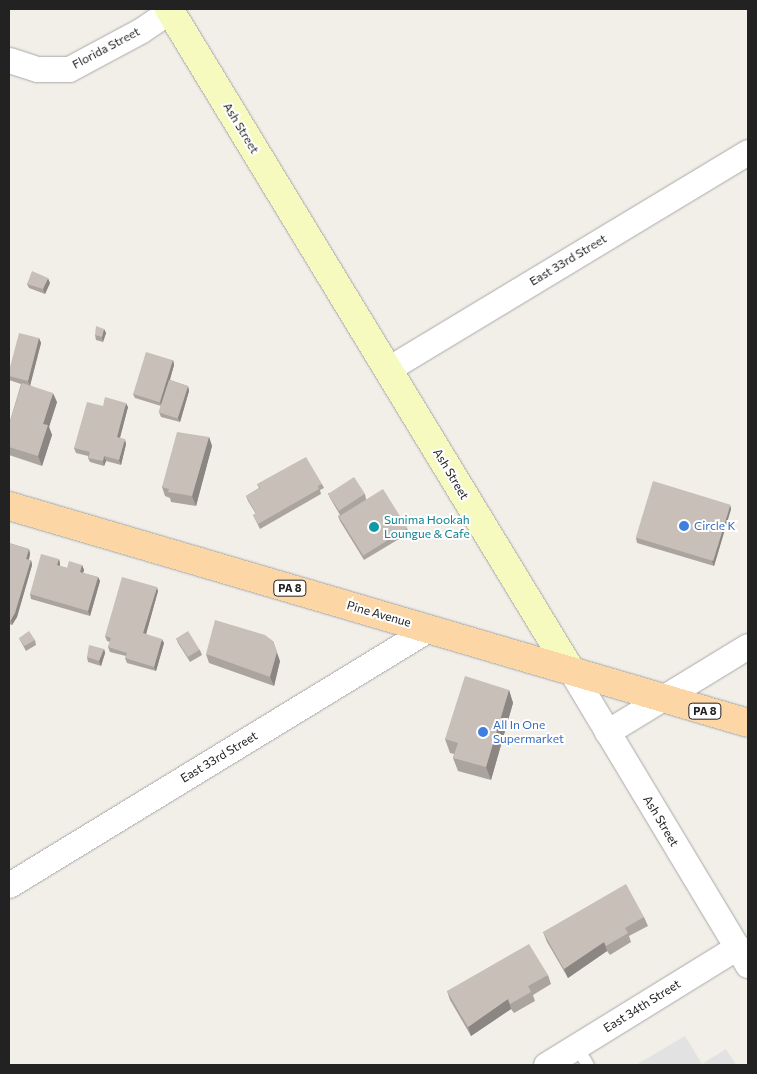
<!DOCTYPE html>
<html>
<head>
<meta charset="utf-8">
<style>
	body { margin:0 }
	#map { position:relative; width:757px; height:1074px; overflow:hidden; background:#f2efe9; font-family:Commissioner,sans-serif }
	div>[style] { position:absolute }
	.parking>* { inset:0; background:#e2e2e2 }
	.roads { filter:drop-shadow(0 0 1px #a9a9a9) drop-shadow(0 0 1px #a9a9a9) }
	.lane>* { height:12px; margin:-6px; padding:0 6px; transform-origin:6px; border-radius:6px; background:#fff }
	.street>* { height:25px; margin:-12.5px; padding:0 12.5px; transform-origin:12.5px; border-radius:12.5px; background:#fff }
	.secondary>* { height:28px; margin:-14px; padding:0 14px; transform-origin:14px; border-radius:14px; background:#f7fabf }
	.primary>* { height:28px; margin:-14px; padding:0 14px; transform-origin:14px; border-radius:14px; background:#fcd6a4 }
	.wall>* { inset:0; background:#aba49e }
	.shaded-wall>* { inset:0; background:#8b8681 }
	.building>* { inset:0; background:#c7bfb8; transform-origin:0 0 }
	.dots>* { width:14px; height:14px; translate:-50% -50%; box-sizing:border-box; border:2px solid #fff; border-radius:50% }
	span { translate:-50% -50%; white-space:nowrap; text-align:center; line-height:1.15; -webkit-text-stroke:4px #fff; paint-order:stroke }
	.shield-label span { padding:1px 4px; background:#fff; border:1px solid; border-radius:4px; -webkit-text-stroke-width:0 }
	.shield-label { font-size:11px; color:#222; font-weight:700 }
	.street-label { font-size:12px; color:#222 }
	.culture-label { font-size:12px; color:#0d838f }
	.left { translate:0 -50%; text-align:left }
	.shop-label { font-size:12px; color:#366cbe }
	.frame { position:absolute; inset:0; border:10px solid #222; pointer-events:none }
</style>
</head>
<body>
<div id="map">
	<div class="parking">
		<i style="clip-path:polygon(685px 1036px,702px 1064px,726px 1049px,736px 1065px,636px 1065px)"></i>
	</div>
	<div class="roads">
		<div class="lane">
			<i style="left:577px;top:1047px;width:21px;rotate:59deg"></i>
		</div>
		<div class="street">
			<i style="left:9px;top:60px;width:29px;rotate:18deg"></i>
			<i style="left:37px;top:69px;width:32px"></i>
			<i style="left:69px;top:69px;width:81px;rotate:-28.2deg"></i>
			<i style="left:140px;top:31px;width:40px;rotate:-34deg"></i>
			<i style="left:388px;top:369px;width:420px;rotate:-31.1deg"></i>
			<i style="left:571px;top:671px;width:343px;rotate:59deg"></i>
			<i style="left:607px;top:732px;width:165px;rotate:-31.4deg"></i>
			<i style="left:9px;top:885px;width:492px;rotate:-31.4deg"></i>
			<i style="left:546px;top:1065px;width:225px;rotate:-31.7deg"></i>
		</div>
		<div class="secondary">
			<i style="left:169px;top:9px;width:774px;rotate:58.73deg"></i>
		</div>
		<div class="primary">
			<i style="left:9px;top:506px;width:770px;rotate:16.36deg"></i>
		</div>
	</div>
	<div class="wall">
		<i style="clip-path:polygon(50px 283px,45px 294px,29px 288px,27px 284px)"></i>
		<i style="clip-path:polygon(104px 329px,106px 333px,103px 342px,96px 340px,95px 335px)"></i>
		<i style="clip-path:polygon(39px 338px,41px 343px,30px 385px,57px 402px,49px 427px,52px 435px,42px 466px,9px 455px,9px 424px,21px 384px,9px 380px,9px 371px)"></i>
		<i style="clip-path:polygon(173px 360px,174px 365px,170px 380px,188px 386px,189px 391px,180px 422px,161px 417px,159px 412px,161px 406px,135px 398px,133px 394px)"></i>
		<i style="clip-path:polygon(103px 406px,128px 407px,120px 438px,126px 444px,121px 465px,106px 461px,104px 466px,90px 462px,88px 458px,88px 456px,76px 453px,74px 448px)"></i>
		<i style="clip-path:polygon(209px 437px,212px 446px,196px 506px,171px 502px,170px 498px,165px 496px,162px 487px)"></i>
		<i style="clip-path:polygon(257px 484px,322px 484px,324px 488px,320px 490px,321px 494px,260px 529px,253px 515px,256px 514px,248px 501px,246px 496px,259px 488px)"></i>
		<i style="clip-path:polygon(328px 493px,365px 494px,366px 499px,407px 528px,409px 533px,364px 560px,340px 521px,338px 516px,340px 515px,330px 498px)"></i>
		<i style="clip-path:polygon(730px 505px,731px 509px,714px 566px,637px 543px,636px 538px)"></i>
		<i style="clip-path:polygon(9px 543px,29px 549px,30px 554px,29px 560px,31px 560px,32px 565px,17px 617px,12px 625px,9px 624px)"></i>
		<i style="clip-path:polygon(59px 559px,60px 564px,60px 566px,67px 568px,82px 565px,84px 570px,83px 573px,98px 577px,100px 581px,90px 616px,31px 599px,30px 594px)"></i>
		<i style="clip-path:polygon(158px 591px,146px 634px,164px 643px,156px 671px,127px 663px,125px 658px,126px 656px,110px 652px,108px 647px,110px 642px,107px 641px,105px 636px)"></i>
		<i style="clip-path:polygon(19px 638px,35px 640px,36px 645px,26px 651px,21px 642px)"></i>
		<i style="clip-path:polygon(176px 638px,200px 650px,202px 655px,190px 662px,178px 643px)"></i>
		<i style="clip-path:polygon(104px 649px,105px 653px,101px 666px,88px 662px,87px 657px)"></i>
		<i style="clip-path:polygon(206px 654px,280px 661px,274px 686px,209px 663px)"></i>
		<i style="clip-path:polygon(509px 690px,513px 703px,491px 780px,458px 771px,453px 758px,454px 754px,450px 753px,445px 739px)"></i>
		<i style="clip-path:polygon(644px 917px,648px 926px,629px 936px,631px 942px,610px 955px,607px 951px,568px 978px,547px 942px,543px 932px)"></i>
		<i style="clip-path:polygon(548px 975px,551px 984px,533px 995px,535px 1001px,514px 1013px,511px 1009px,471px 1036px,450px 1000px,447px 991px)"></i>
	</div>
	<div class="shaded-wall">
		<i style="clip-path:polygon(48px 278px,50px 283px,45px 294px,43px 289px)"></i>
		<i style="clip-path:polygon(104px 329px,106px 333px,103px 342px,102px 337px)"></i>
		<i style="clip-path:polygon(39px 338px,41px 343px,30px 386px,28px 381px)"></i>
		<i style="clip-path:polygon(173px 360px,174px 365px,162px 406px,160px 402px)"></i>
		<i style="clip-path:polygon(188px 386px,189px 391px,180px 422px,178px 418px)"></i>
		<i style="clip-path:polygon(53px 393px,57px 402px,49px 427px,52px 435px,42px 466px,38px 456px,43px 424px)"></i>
		<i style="clip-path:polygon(126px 403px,128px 407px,119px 441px,117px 437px)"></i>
		<i style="clip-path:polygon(209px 437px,212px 446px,196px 506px,192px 496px)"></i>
		<i style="clip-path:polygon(125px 439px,126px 444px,121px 465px,119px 460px)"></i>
		<i style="clip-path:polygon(104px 456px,106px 461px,104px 466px,103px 461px)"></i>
		<i style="clip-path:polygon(730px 505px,731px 509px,714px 566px,712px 561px)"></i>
		<i style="clip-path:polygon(29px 549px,30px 554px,28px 563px,26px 559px)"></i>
		<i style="clip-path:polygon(59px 559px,60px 564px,59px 570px,57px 565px)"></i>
		<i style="clip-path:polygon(31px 560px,32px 565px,17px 617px,12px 625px,11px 620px)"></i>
		<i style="clip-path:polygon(82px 565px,84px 570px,82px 576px,80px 572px)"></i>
		<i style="clip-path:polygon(98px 577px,100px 581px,90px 616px,88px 611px)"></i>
		<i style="clip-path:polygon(157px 587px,158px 591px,145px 638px,143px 633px)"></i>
		<i style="clip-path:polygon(162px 639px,164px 643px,156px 671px,154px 667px)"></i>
		<i style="clip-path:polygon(273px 641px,280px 661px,274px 686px,270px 677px)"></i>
		<i style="clip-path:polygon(104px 649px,105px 653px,101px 666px,99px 661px)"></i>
		<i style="clip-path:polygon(509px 690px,513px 703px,491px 780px,486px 767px)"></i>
		<i style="clip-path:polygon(604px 942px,607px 951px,568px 978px,564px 969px)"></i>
		<i style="clip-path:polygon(508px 999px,511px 1009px,471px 1036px,468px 1027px)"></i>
	</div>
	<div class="building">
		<i style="clip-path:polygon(32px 271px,48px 278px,43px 289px,27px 284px)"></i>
		<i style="clip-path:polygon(96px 326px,104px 329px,102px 337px,95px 335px)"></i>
		<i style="clip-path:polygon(19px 333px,39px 338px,28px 381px,9px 376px,9px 371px)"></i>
		<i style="left:146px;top:352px;width:28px;height:44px;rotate:17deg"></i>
		<i style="left:169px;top:380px;width:20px;height:34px;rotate:18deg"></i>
		<i style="clip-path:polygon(22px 383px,53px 393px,43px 424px,48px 425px,38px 456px,9px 447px,9px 424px)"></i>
		<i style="clip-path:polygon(105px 397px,126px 403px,117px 437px,125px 439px,119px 460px,104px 456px,103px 461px,88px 458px,90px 452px,74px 448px,87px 402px,103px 406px)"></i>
		<i style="clip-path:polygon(177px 432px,209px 437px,192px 496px,168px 492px,169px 489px,162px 487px)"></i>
		<i style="clip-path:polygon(306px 457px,322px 484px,318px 486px,319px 489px,258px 524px,253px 515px,256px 513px,246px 496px,260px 488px,257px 484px)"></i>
		<i style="left:354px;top:477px;width:20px;height:31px;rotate:57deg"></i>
		<i style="left:653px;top:481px;width:81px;height:59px;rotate:17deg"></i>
		<i style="left:383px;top:489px;width:46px;height:52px;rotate:58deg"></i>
		<i style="clip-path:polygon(9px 543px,29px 549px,26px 559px,31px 560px,15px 613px,11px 620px,9px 620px)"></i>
		<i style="clip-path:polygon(41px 554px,59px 559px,57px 565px,67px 568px,69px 561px,82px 565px,80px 572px,98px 577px,88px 611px,30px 594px)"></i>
		<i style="clip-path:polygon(122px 577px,157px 587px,143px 633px,162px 639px,154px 667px,125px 658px,127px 653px,108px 647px,111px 638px,105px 636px)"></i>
		<i style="clip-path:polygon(215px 620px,265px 635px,273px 641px,277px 652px,270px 677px,206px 654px)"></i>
		<i style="clip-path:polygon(29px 631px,35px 640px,24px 646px,19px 638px)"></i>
		<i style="left:188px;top:631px;width:22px;height:14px;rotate:58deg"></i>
		<i style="clip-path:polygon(89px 645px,104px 649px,99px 661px,87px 657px)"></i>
		<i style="clip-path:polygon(465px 676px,509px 690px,486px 767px,453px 758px,458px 743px,445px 739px)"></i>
		<i style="clip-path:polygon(626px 884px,644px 917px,625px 928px,628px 933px,606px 946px,604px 942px,564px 969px,543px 932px)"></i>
		<i style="clip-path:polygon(529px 944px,548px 975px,528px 986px,531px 992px,510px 1004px,508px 999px,468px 1027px,447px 991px)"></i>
	</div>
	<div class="dots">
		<i style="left:684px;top:526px;background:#3f7fe0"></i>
		<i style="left:374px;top:527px;background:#0f9aa8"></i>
		<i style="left:483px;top:732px;background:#3f7fe0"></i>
	</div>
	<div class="shield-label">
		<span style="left:290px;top:588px">PA 8</span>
		<span style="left:705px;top:711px">PA 8</span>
	</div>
	<div class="street-label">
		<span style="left:106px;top:48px;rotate:-28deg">Florida Street</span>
		<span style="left:241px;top:128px;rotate:59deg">Ash Street</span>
		<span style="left:568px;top:260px;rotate:-31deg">East 33rd Street</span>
		<span style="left:451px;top:474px;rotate:59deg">Ash Street</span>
		<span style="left:379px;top:614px;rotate:16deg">Pine Avenue</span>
		<span style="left:219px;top:757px;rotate:-31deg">East 33rd Street</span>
		<span style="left:661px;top:821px;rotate:59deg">Ash Street</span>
		<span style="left:642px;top:1006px;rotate:-32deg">East 34th Street</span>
	</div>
	<div class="culture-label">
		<span class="left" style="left:384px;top:527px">Sunima Hookah<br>Loungue &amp; Cafe</span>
	</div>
	<div class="shop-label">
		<span class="left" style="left:694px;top:526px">Circle K</span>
		<span class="left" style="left:493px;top:732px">All In One<br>Supermarket</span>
	</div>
	<div class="frame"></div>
</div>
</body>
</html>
